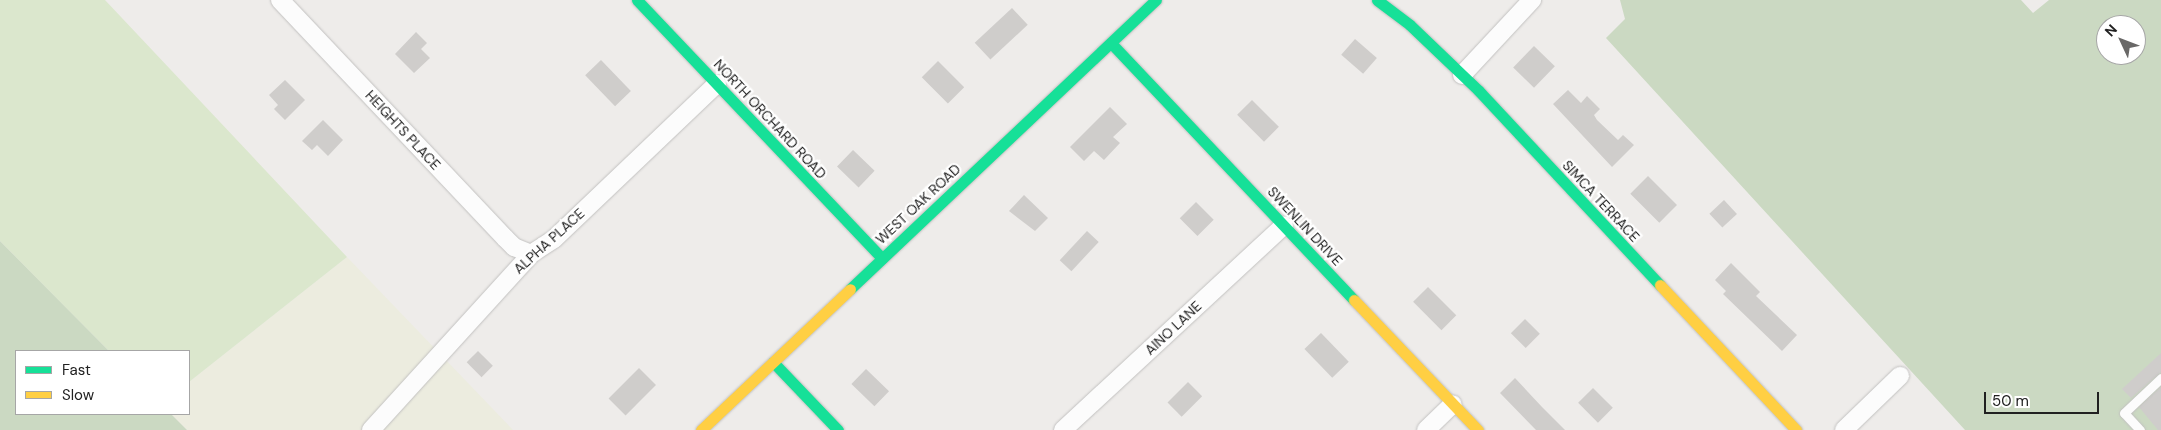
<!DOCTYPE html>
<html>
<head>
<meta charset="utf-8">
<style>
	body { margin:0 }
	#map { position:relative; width:2161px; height:430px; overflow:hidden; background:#eeecea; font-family:"DM Sans",sans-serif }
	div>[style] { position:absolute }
	.farmland>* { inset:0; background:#ececdf }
	.grass>* { inset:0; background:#dbe7cd }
	.forest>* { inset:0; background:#cbd9c2 }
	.building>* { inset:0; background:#cfcdcb; transform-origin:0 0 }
	.roads { filter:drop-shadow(0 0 1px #c2c1c0) drop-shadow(0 0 1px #c2c1c0) }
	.lane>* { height:9px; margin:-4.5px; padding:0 4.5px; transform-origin:4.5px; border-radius:4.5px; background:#fcfcfc }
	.street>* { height:18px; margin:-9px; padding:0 9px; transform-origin:9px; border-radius:9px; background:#fcfcfc }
	.fast>* { height:11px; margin:-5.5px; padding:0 5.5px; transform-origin:5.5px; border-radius:5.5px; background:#16e098 }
	.slow>* { height:11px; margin:-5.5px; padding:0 5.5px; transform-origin:5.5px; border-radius:5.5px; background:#ffcf43 }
	span { translate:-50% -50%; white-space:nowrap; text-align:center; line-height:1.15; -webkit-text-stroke:4.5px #fff; paint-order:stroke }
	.street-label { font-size:14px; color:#212121 }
	.legend { position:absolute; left:15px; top:350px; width:175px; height:65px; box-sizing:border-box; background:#fff; border:1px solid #a6a6a6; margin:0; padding:6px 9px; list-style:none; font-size:15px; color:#212121 }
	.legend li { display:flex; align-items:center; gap:10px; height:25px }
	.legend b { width:25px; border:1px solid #a6a6a6 }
	.north { position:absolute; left:2096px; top:15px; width:50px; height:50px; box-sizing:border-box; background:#fff; border:1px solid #a6a6a6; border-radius:50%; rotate:313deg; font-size:14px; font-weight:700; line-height:20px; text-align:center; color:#212121 }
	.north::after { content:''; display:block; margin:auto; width:18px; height:22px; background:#696867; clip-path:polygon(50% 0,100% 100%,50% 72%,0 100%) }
	.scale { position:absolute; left:1984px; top:392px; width:115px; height:22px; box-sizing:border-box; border:2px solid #212121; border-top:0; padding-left:6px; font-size:15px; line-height:18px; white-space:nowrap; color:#212121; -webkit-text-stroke:4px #fff; paint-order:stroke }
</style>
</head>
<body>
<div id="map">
	<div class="farmland">
		<i style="clip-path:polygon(347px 257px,513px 430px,187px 430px,171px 414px,189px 414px,189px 382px)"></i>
	</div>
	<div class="grass">
		<i style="clip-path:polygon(0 0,105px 0,347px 257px,189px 382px,189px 351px,109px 351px,0 241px)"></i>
	</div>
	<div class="forest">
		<i style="clip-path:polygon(evenodd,1620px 0,2021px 0,2033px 13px,2049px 0,2161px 0,2161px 430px,1965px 430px,1606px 38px,1625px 19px,1620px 0,2106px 25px,2136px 25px,2136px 55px,2106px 55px,2106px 25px)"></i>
		<i style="clip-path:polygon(0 241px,109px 351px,16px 351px,16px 414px,171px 414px,187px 430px,0 430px)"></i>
	</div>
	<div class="building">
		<i style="left:1012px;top:8px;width:23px;height:51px;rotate:47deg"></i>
		<i style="clip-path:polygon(416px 32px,427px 43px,421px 49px,430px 58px,414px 73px,395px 54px)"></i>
		<i style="left:1355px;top:39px;width:29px;height:21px;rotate:41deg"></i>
		<i style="left:1534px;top:46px;width:29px;height:30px;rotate:44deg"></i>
		<i style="left:601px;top:60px;width:43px;height:22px;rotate:46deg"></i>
		<i style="left:938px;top:61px;width:37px;height:23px;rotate:45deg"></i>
		<i style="clip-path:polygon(285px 80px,305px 100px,285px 120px,274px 109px,278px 105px,269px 95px)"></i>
		<i style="clip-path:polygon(1568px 90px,1581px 103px,1587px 96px,1600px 109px,1594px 115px,1597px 120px,1618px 140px,1623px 135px,1634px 145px,1612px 167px,1553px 104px)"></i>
		<i style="left:1252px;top:100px;width:38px;height:21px;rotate:45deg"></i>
		<i style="clip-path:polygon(1110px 107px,1127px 124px,1113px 137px,1120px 143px,1104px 160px,1094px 151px,1084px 161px,1070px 147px)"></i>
		<i style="clip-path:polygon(323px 120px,343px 140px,328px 156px,317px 145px,312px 150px,302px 141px)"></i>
		<i style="left:853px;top:150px;width:30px;height:23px;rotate:44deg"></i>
		<i style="left:1648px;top:176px;width:41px;height:25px;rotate:45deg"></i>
		<i style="clip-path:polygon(1024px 195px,1048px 218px,1035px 231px,1009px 211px)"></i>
		<i style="left:1724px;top:200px;width:19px;height:20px;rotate:47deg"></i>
		<i style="left:1196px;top:202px;width:25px;height:23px;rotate:45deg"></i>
		<i style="left:1087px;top:231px;width:16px;height:40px;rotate:43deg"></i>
		<i style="clip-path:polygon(1731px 263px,1760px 292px,1756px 296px,1797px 335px,1782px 351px,1723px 294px,1726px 291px,1715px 280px)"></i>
		<i style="left:1428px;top:287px;width:40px;height:21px;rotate:45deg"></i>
		<i style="left:1525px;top:319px;width:21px;height:20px;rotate:45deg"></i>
		<i style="left:1321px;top:333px;width:40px;height:23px;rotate:46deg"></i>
		<i style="left:478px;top:351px;width:21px;height:16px;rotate:45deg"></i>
		<i style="clip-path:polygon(2161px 353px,2161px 372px,2131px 398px,2122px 389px)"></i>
		<i style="left:639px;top:368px;width:24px;height:43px;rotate:45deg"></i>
		<i style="left:866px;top:369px;width:32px;height:21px;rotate:44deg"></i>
		<i style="clip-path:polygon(1515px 378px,1542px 407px,1565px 430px,1536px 430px,1500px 393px)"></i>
		<i style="left:1188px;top:382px;width:20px;height:29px;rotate:45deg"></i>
		<i style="clip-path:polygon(2161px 387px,2161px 430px,2158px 430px,2139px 407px)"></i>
		<i style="left:1593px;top:388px;width:28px;height:21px;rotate:45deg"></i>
	</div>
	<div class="roads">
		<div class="lane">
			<i style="left:2140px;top:430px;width:23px;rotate:-133deg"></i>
			<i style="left:2124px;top:413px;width:51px;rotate:-43.4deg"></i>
		</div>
		<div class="street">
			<i style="left:280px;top:0;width:328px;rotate:46.6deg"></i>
			<i style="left:505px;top:238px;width:13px;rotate:45deg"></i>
			<i style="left:514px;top:247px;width:18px;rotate:22deg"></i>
			<i style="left:1462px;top:75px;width:103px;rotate:-47deg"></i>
			<i style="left:371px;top:430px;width:238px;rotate:-47.7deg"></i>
			<i style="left:531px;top:254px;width:27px;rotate:-33deg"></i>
			<i style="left:554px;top:239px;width:225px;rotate:-43.6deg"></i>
			<i style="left:1063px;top:430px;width:301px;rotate:-42.8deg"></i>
			<i style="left:1426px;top:430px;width:37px;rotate:-44deg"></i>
			<i style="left:1844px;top:430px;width:78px;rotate:-44deg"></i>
		</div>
		<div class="fast">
			<i style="left:637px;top:0;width:356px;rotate:46.5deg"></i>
			<i style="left:1377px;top:0;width:41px;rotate:37.1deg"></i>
			<i style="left:1410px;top:25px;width:95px;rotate:43.7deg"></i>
			<i style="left:1479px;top:91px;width:265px;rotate:47deg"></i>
			<i style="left:1111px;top:43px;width:354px;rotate:46.6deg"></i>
			<i style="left:850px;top:289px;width:421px;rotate:-43.4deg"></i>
			<i style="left:773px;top:362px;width:94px;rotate:46.3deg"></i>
		</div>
		<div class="slow">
			<i style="left:1660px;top:285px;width:199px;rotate:46.8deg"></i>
			<i style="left:1354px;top:300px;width:180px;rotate:46.4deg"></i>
			<i style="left:701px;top:430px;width:205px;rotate:-43.4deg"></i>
		</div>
	</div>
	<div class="street-label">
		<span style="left:770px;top:119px;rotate:47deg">NORTH ORCHARD ROAD</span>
		<span style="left:403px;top:130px;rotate:47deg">HEIGHTS PLACE</span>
		<span style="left:1601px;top:201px;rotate:47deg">SIMCA TERRACE</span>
		<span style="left:918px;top:204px;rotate:-43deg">WEST OAK ROAD</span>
		<span style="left:1305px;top:226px;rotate:47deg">SWENLIN DRIVE</span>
		<span style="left:549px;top:241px;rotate:-42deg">ALPHA PLACE</span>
		<span style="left:1173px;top:328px;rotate:-43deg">AINO LANE</span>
	</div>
	<ul class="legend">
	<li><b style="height:6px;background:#16e098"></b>Fast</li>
	<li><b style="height:6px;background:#ffcf43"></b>Slow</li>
	</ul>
	<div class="north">N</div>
	<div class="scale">50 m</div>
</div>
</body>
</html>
